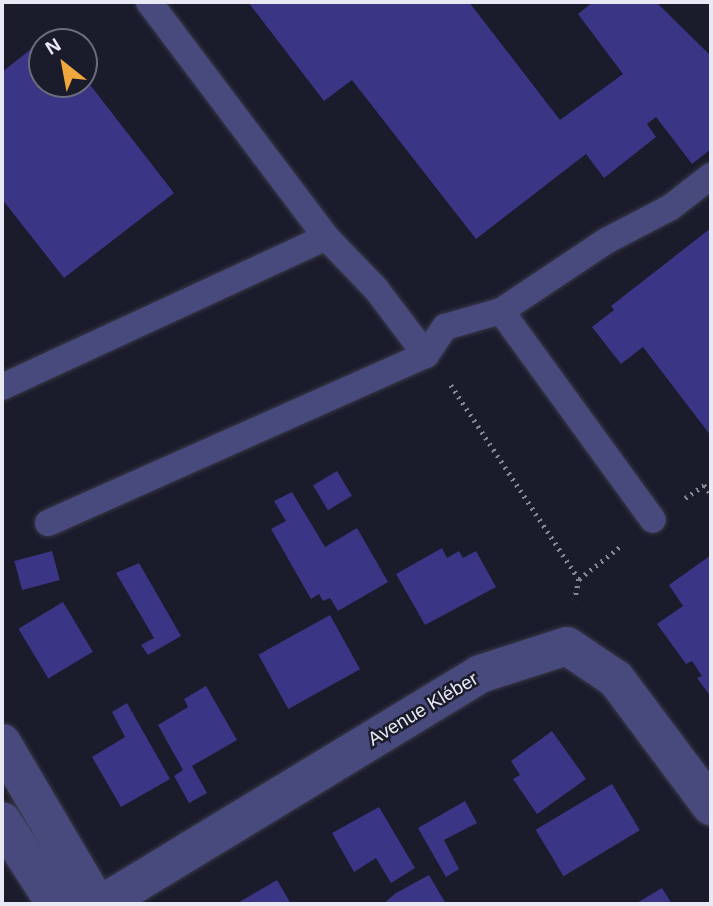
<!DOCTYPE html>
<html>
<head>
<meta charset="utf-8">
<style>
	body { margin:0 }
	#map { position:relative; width:713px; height:906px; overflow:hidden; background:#1a1b2b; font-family:Arial,sans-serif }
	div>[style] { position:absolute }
	.building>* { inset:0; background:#3a3585; transform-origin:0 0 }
	.path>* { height:4.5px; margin-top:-2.25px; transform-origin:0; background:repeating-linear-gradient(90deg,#868794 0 2px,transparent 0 7px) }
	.roads { filter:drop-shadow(0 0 2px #373847) drop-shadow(0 0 2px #373847) }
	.lane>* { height:26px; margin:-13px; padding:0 13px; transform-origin:13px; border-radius:13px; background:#48497d }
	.street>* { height:38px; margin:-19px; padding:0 19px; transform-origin:19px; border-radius:19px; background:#48497d }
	span { translate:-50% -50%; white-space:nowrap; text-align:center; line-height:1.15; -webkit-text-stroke:5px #1a1b2b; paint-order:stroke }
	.street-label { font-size:19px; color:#e8e9f4 }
	.frame { position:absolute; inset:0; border:4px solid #e8e9f4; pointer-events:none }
	.north { position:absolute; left:28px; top:28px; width:70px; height:70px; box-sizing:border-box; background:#1a1b2b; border:2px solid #6c6d7b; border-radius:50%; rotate:329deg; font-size:19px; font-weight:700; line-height:28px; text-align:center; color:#e8e9f4 }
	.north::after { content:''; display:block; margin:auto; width:24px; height:32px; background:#efa73e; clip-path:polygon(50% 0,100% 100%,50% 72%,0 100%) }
</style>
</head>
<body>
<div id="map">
	<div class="building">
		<i style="clip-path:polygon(248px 2px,469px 2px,560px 120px,623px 74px,578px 14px,593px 2px,656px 2px,711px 56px,711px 149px,692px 164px,656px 117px,647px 124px,656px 137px,604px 178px,586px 154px,476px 239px,352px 80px,324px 101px)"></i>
		<i style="clip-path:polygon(50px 34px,57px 42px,42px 42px,42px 84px,84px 84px,84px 77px,174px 193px,64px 278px,2px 199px,2px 72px)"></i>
		<i style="clip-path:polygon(711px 228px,711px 436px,643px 347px,621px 364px,592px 327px,614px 310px,611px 306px)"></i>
		<i style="left:337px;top:471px;width:29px;height:28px;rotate:59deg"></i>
		<i style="clip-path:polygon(292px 492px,325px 547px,357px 528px,388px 582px,338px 611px,330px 598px,323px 601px,319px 594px,311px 599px,271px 529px,286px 521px,274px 501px)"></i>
		<i style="clip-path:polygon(442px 548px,447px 558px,459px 551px,463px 558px,476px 551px,496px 587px,425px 625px,396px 574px)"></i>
		<i style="left:52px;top:551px;width:30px;height:39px;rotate:75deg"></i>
		<i style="clip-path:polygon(711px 555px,711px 697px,697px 678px,702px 676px,692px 661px,686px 664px,657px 624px,683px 606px,669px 585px)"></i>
		<i style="clip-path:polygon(139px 563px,181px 636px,148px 655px,141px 645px,154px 638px,116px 573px)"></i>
		<i style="left:63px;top:602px;width:58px;height:52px;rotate:59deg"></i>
		<i style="left:330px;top:615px;width:62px;height:82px;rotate:61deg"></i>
		<i style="clip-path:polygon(206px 686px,237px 740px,192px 766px,207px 793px,189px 803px,174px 776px,183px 770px,158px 725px,188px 707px,184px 699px)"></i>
		<i style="clip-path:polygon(127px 703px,170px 779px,121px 807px,92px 757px,125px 737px,112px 712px)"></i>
		<i style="clip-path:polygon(552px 731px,586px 779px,537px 814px,513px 779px,520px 775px,511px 761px)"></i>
		<i style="left:612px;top:784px;width:54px;height:89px;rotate:59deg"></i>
		<i style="clip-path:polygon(465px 801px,477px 823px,444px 840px,459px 869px,446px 877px,418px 828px)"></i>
		<i style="clip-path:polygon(379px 807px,415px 868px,391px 883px,376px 858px,354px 872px,332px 833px)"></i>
		<i style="clip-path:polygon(429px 875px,446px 904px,383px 904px,396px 893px)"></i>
		<i style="clip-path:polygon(277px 880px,291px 904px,236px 904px)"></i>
		<i style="clip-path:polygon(662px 888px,672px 904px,635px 904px)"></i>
	</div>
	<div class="path">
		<i style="left:451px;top:385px;width:232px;rotate:56.6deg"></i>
		<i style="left:579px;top:579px;width:21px;rotate:101deg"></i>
		<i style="left:685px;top:498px;width:23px;rotate:-34deg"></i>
		<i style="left:704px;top:485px;width:11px;rotate:52deg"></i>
		<i style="left:579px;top:579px;width:55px;rotate:-38.3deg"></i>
	</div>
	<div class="roads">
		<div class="lane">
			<i style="left:149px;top:2px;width:294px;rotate:53deg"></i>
			<i style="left:326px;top:237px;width:72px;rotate:46.1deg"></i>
			<i style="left:376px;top:289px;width:83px;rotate:52.9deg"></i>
			<i style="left:501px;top:311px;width:258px;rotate:54deg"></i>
			<i style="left:2px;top:387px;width:357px;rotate:-24.8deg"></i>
			<i style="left:48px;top:523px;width:414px;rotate:-24deg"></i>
			<i style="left:426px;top:355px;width:34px;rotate:-56deg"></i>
			<i style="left:445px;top:327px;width:58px;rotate:-15.9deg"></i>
			<i style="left:501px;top:311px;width:126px;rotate:-33.7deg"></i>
			<i style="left:606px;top:241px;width:73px;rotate:-27.6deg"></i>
			<i style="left:671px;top:207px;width:51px;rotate:-37.8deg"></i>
		</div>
		<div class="street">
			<i style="left:2px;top:743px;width:187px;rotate:59.5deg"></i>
			<i style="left:2px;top:821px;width:81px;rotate:57.1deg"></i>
			<i style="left:46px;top:889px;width:49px;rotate:17.7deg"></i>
			<i style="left:102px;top:904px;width:442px;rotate:-31.3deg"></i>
			<i style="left:480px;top:674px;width:91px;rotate:-17.8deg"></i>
			<i style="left:567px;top:646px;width:59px;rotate:34deg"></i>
			<i style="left:616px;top:679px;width:159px;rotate:53.2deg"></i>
		</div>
	</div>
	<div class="street-label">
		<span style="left:423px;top:709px;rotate:-31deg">Avenue Kléber</span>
	</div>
	<div class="frame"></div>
	<div class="north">N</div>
</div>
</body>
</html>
